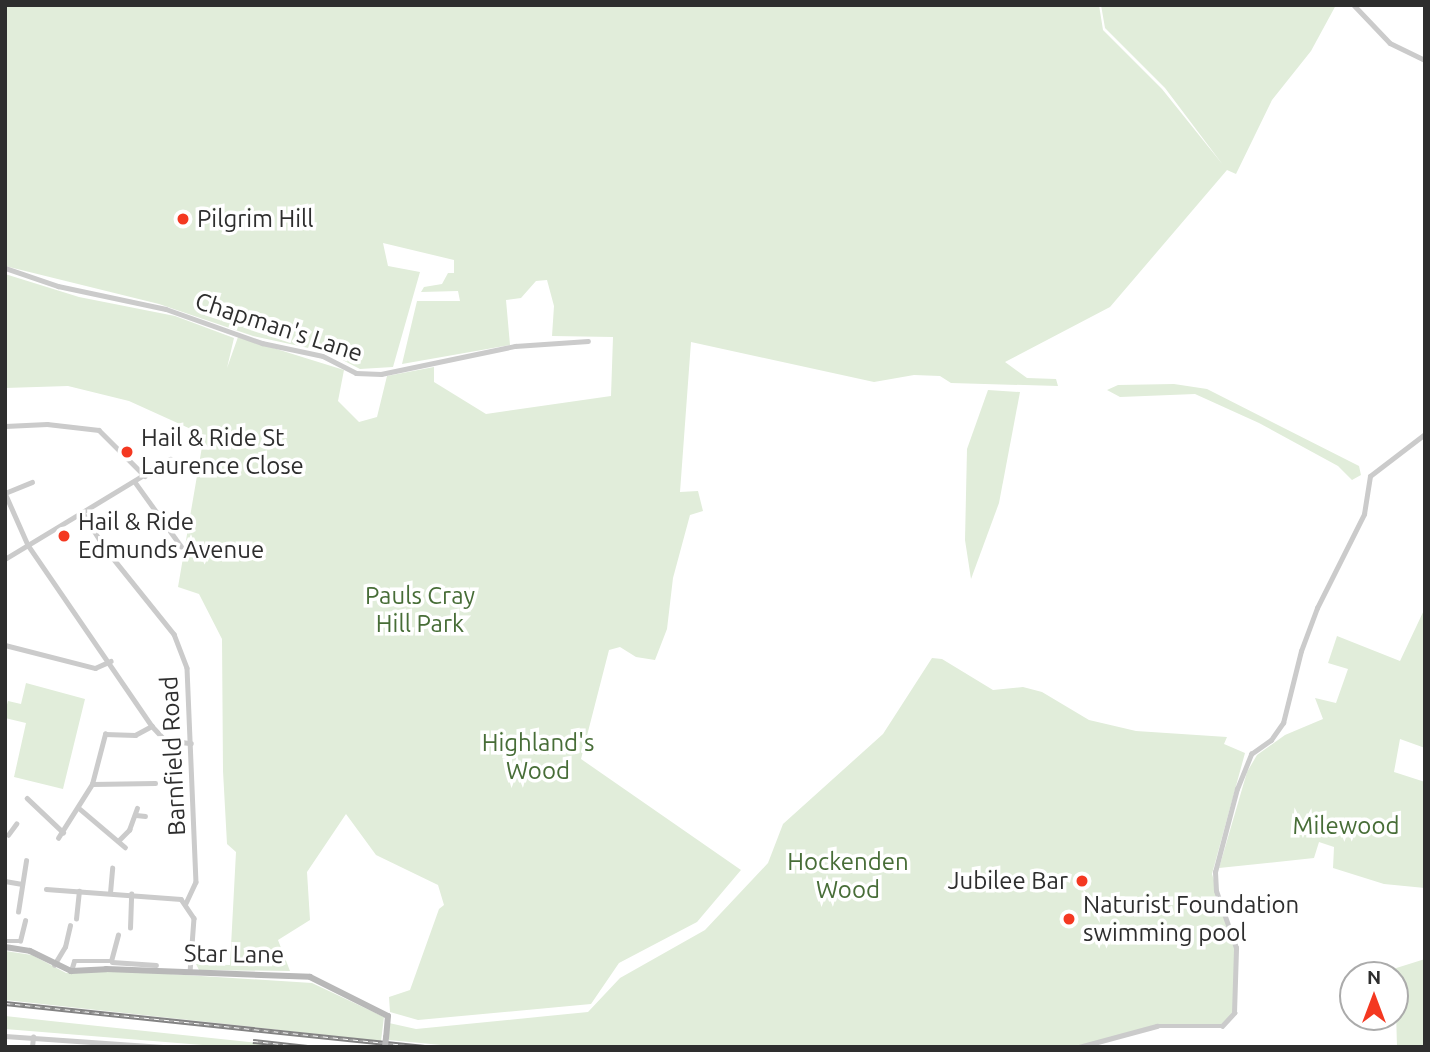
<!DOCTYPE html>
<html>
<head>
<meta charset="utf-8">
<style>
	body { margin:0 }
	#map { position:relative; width:1430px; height:1052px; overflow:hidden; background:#fff; font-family:Ubuntu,sans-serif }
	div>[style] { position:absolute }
	.green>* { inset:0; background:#e1edda }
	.street>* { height:4.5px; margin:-2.25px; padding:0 2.25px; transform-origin:2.25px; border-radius:2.25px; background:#cbcbcb }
	.secondary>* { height:6px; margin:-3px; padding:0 3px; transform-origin:3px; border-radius:3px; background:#b8b8b8 }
	.rail>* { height:4.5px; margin-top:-2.25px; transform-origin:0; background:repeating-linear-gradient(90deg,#fff 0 5px,#838383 0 10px); box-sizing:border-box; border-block:2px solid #838383 }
	.secondary-bridge>* { height:6px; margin:-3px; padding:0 3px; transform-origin:3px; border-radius:3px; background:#b8b8b8 }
	.dots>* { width:19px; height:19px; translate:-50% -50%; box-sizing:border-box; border:4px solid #fff; border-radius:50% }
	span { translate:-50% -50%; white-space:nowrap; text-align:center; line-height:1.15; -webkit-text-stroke:7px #fff; paint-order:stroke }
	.poi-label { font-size:24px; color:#2e2e2e }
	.left { translate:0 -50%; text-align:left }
	.right { translate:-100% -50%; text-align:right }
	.street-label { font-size:24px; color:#2e2e2e }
	.park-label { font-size:24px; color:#476d37 }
	.frame { position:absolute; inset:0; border:7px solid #2e2e2e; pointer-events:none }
	.north { position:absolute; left:1339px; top:961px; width:70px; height:70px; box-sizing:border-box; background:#fff; border:2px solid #ababab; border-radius:50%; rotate:0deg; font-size:19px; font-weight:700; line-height:28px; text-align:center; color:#2e2e2e }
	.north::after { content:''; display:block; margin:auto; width:24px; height:32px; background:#f43821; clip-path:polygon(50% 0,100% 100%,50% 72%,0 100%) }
</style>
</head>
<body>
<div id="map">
	<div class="green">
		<i style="clip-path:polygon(5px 5px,1099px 5px,1103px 30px,1162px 89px,1223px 165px,1165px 88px,1105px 28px,1101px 5px,1336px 5px,1311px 51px,1272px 100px,1236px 174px,1227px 170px,1110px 307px,1005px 362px,1027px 378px,1056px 379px,1058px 386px,951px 383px,940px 376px,914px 375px,874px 382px,691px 342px,680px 492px,698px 491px,703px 511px,690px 515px,673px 578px,667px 629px,655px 660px,636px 657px,620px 647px,609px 650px,581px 759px,741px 870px,697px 922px,619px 963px,591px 1004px,418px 1020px,390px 1012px,389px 997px,410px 990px,439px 909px,444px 905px,438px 885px,376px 855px,346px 814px,307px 872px,310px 920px,278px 940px,290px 971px,199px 970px,196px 964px,230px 965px,236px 852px,227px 844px,223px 771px,222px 639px,199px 594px,178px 587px,204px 435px,129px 401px,68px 386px,5px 388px,5px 274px,79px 297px,175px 316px,234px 338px,227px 368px,238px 337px,344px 370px,338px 401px,359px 422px,377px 417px,387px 376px,434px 367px,434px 382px,486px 414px,611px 396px,613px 337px,552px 336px,554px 306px,547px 280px,536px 281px,521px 298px,506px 300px,510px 345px,402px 364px,417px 301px,460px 301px,458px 291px,421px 292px,424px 287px,442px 284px,448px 273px,454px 273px,454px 260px,383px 243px,388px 266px,420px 272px,393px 367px,360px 369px,327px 352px,253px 336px,159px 304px,5px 266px)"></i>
		<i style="clip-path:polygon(1174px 384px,1207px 389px,1359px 466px,1361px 475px,1352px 480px,1338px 466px,1259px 423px,1195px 394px,1120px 397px,1107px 390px,1118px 385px)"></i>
		<i style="clip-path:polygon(988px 390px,1020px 392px,999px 503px,971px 579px,965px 540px,967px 449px)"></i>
		<i style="clip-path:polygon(1425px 608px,1425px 748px,1400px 739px,1394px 772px,1425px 782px,1425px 888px,1384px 884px,1333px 868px,1334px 847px,1319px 842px,1314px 858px,1219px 868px,1247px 772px,1257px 755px,1285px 735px,1323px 719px,1315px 698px,1336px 703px,1348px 669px,1328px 663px,1337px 636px,1400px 661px)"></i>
		<i style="clip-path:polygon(932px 658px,942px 659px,993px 690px,1023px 687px,1042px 692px,1089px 720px,1136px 731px,1227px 737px,1224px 744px,1245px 753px,1212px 874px,1235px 948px,1234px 1012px,1222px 1025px,1157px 1025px,1077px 1047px,462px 1047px,389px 1040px,389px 1023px,416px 1029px,588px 1012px,620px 978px,705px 930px,768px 863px,783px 824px,883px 734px)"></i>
		<i style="clip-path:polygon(26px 683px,85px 699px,63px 789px,14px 777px,26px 723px,5px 718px,5px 712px,8px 701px,21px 704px)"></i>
		<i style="clip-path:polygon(5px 951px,32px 955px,66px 973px,106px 970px,312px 983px,384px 1017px,381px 1041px,5px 1000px)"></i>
		<i style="clip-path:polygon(1425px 959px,1425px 1047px,1397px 1047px,1395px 975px,1390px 970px)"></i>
		<i style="clip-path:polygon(5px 1016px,60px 1022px,295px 1047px,227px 1047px,5px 1029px)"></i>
	</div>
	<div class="street">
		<i style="left:1354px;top:5px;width:52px;rotate:46.5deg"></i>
		<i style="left:1390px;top:43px;width:39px;rotate:26deg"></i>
		<i style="left:5px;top:268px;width:56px;rotate:18.8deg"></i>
		<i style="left:58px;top:286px;width:110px;rotate:12deg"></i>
		<i style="left:166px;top:309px;width:102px;rotate:19.5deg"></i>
		<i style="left:262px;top:343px;width:62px;rotate:12deg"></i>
		<i style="left:323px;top:356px;width:37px;rotate:27deg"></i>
		<i style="left:356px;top:373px;width:25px;rotate:2deg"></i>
		<i style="left:381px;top:374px;width:137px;rotate:-11.8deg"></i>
		<i style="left:515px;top:346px;width:73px;rotate:-3.9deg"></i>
		<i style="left:5px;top:426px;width:42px;rotate:-2.7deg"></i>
		<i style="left:47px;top:424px;width:52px;rotate:6.6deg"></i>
		<i style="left:99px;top:430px;width:65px;rotate:45deg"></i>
		<i style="left:135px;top:482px;width:79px;rotate:54.3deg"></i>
		<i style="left:5px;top:493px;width:57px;rotate:66.1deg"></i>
		<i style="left:28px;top:545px;width:219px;rotate:55.6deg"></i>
		<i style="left:152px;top:726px;width:19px;rotate:47deg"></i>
		<i style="left:165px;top:740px;width:26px;rotate:7deg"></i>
		<i style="left:5px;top:493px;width:29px;rotate:-22deg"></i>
		<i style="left:83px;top:513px;width:40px;rotate:58deg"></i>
		<i style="left:104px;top:547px;width:112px;rotate:51.2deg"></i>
		<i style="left:174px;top:634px;width:36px;rotate:69deg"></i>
		<i style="left:187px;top:668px;width:214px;rotate:87.6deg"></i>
		<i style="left:196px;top:882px;width:23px;rotate:115deg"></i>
		<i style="left:5px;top:559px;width:193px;rotate:-31.2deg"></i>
		<i style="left:5px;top:645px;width:93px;rotate:14.3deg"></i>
		<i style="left:95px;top:668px;width:17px;rotate:-24deg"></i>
		<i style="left:92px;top:784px;width:63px;rotate:-0.9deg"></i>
		<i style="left:27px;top:798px;width:50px;rotate:43.4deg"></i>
		<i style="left:80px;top:809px;width:59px;rotate:40.2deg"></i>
		<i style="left:136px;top:815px;width:9px;rotate:6deg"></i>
		<i style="left:8px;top:835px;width:14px;rotate:-54deg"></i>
		<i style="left:58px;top:838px;width:64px;rotate:-57.8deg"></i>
		<i style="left:92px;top:784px;width:52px;rotate:-75.4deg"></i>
		<i style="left:105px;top:734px;width:30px;rotate:2deg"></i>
		<i style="left:135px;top:735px;width:19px;rotate:-28deg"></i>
		<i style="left:118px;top:841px;width:16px;rotate:-45deg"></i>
		<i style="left:129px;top:830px;width:23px;rotate:-70deg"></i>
		<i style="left:5px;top:881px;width:17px;rotate:10deg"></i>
		<i style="left:46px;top:889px;width:135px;rotate:4.2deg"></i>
		<i style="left:181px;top:899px;width:23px;rotate:56deg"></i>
		<i style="left:194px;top:918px;width:54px;rotate:94.2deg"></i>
		<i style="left:110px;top:893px;width:25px;rotate:-85deg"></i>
		<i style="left:18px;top:912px;width:52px;rotate:-81.1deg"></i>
		<i style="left:76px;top:919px;width:28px;rotate:-84deg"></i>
		<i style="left:130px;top:928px;width:34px;rotate:-88deg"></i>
		<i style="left:5px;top:941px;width:15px"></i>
		<i style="left:20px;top:941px;width:21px;rotate:-76deg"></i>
		<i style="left:112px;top:962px;width:44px;rotate:3.9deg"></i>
		<i style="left:54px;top:965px;width:21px;rotate:-59deg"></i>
		<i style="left:65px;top:947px;width:22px;rotate:-77deg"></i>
		<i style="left:71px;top:971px;width:10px;rotate:-73deg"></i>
		<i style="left:74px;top:961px;width:37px"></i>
		<i style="left:111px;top:961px;width:27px;rotate:-75deg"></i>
		<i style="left:5px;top:1036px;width:158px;rotate:4deg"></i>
		<i style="left:32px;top:1047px;width:10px;rotate:-84deg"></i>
		<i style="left:1079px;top:1047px;width:81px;rotate:-15.1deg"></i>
		<i style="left:1157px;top:1026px;width:65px"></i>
		<i style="left:1222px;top:1026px;width:18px;rotate:-47deg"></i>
		<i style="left:1234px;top:1013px;width:65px;rotate:-88.2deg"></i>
		<i style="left:1236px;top:948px;width:60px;rotate:-109.3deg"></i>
		<i style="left:1216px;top:891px;width:19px;rotate:-93deg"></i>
		<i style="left:1215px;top:872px;width:86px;rotate:-75.2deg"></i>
		<i style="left:1237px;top:789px;width:38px;rotate:-68deg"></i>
		<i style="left:1251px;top:754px;width:24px;rotate:-35deg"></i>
		<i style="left:1271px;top:740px;width:21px;rotate:-55deg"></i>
		<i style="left:1283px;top:723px;width:74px;rotate:-76deg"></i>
		<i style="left:1301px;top:651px;width:46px;rotate:-69.6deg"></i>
		<i style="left:1317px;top:608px;width:105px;rotate:-63.4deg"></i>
		<i style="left:1364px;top:514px;width:38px;rotate:-81deg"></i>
		<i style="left:1370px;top:476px;width:69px;rotate:-37.4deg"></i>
	</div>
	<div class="secondary">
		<i style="left:5px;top:947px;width:25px;rotate:9deg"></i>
		<i style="left:30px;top:951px;width:46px;rotate:26deg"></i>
		<i style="left:71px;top:971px;width:35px;rotate:-3deg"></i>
		<i style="left:106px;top:969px;width:204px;rotate:2.2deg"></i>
		<i style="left:310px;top:977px;width:87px;rotate:26.6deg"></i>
		<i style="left:388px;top:1016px;width:21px;rotate:95deg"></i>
	</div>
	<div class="rail">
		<i style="left:5px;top:1003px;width:422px;rotate:6deg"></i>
		<i style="left:253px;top:1041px;width:55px;rotate:6.2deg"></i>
	</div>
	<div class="secondary-bridge">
		<i style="left:385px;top:1047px;width:10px;rotate:-84deg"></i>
	</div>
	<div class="dots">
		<i style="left:183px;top:219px;background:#f43821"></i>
		<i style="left:127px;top:452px;background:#f43821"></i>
		<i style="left:64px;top:536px;background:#f43821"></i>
		<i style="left:1082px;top:881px;background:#f43821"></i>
		<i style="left:1069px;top:919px;background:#f43821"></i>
	</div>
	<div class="poi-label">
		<span class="left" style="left:197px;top:219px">Pilgrim Hill</span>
		<span class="left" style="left:141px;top:452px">Hail &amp; Ride St<br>Laurence Close</span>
		<span class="left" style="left:78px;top:536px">Hail &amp; Ride<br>Edmunds Avenue</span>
		<span class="right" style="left:1068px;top:881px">Jubilee Bar</span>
		<span class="left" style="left:1083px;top:919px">Naturist Foundation<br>swimming pool</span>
	</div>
	<div class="street-label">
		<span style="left:279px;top:327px;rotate:18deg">Chapman's Lane</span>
		<span style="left:173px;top:756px;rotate:-93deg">Barnfield Road</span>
		<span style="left:234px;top:954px;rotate:1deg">Star Lane</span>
	</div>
	<div class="park-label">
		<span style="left:420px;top:610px">Pauls Cray<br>Hill Park</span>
		<span style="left:538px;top:757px">Highland's<br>Wood</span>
		<span style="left:1346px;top:826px">Milewood</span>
		<span style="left:848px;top:876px">Hockenden<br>Wood</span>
	</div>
	<div class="frame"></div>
	<div class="north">N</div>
</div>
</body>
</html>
